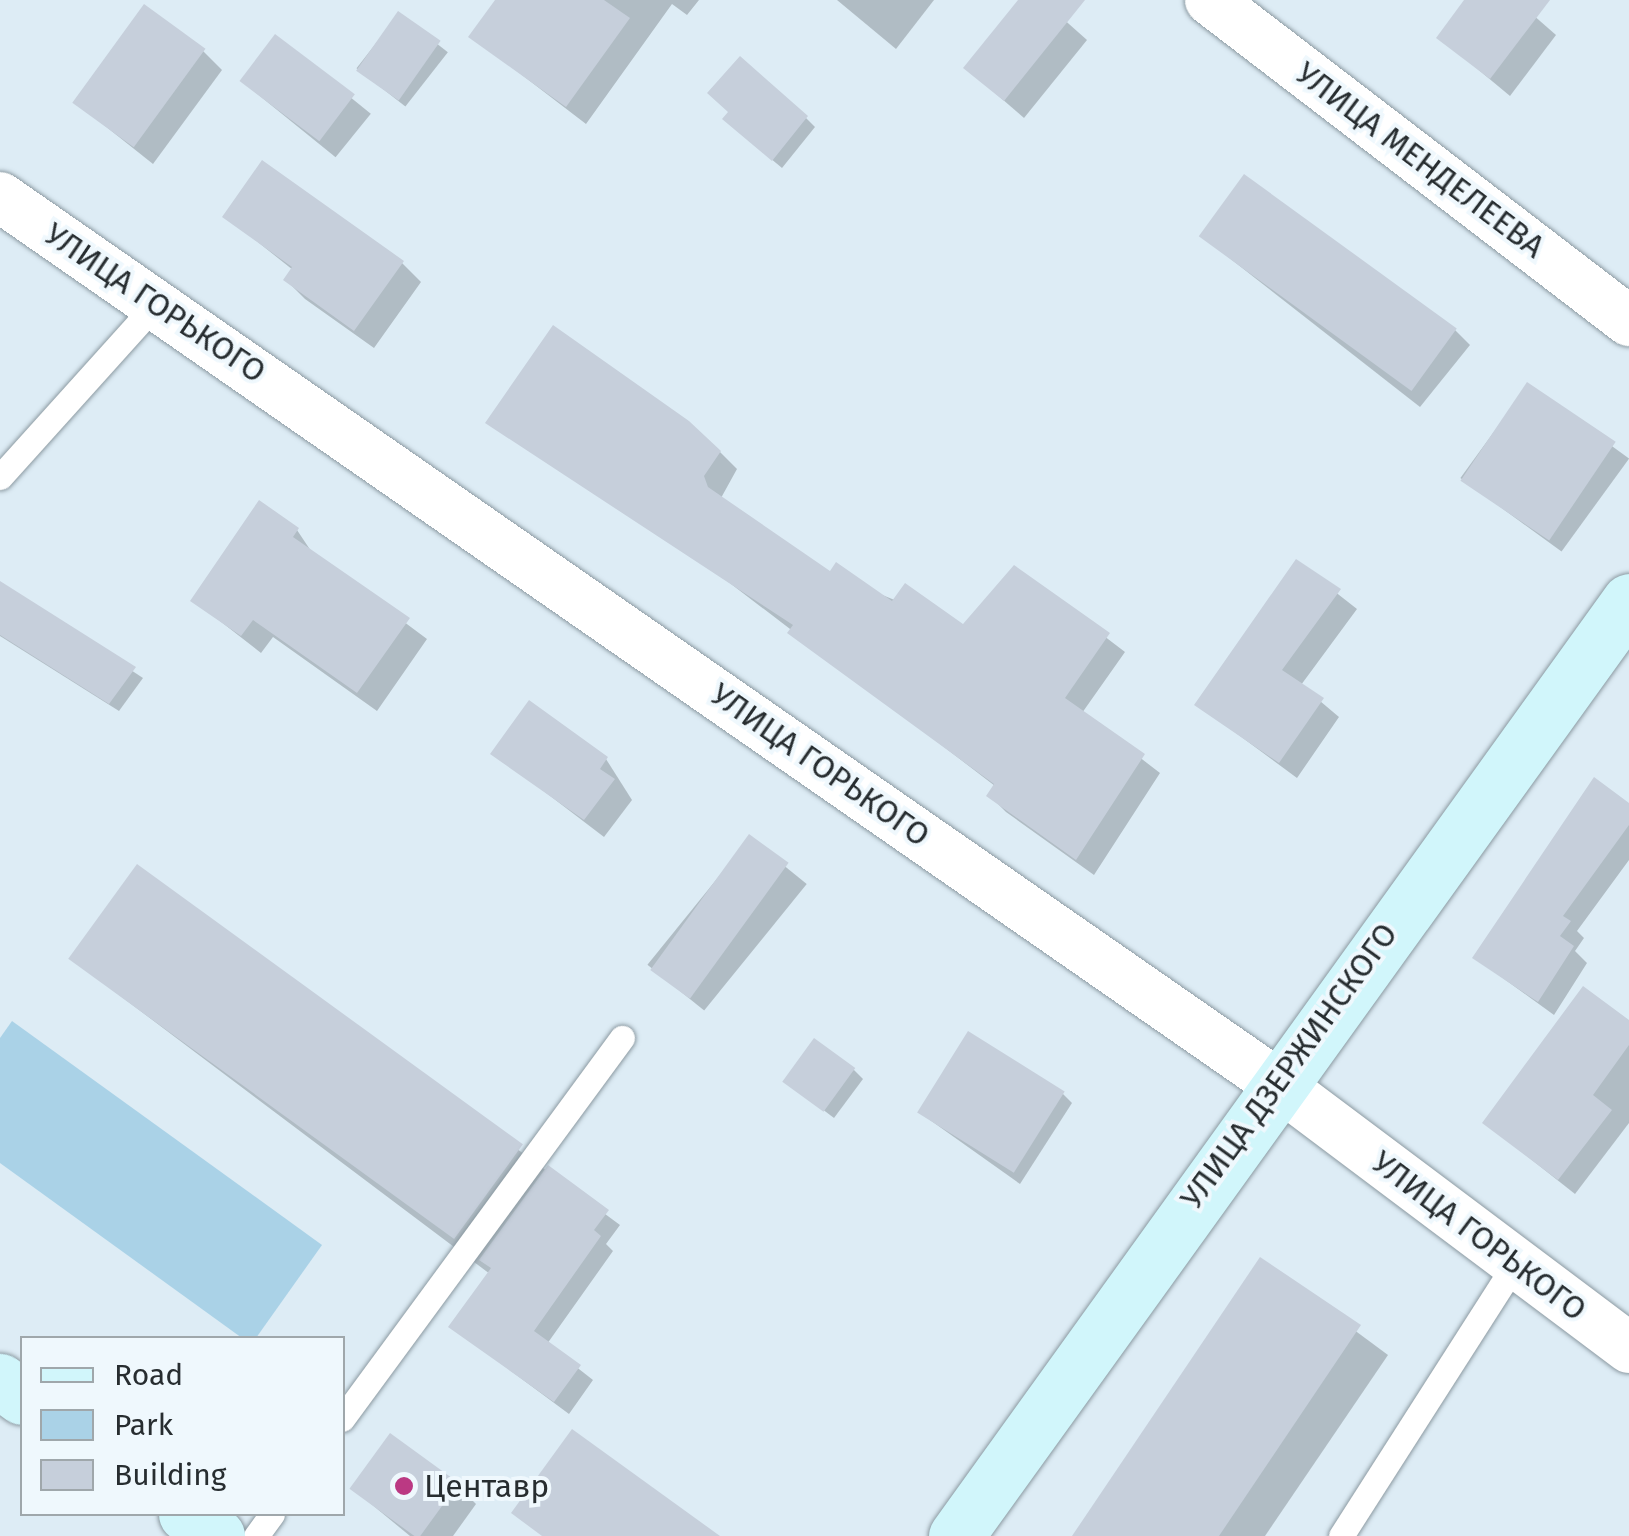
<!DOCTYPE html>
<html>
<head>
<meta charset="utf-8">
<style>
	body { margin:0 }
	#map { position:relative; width:1629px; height:1536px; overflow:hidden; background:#ddecf5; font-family:"Fira Sans",sans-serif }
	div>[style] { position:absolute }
	.green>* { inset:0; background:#aad2e7 }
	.shadow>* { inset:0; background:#0003; transform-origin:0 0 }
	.building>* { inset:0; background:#c6cfdb; transform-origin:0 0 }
	.roads { filter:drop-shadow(0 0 2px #8c9aa2) drop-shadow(0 0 2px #8c9aa2) }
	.lane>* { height:25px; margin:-12.5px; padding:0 12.5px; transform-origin:12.5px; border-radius:12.5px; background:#fff }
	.street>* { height:50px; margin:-25px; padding:0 25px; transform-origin:25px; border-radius:25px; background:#fff }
	.secondary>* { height:55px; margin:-27.5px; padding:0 27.5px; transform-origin:27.5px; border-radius:27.5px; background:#d1f6fb }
	.dots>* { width:28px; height:28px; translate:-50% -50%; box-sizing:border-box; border:5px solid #eff8fd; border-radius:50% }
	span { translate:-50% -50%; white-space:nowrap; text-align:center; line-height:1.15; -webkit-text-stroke:8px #eff8fd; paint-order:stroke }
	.street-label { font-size:32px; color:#272d30 }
	.poi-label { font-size:32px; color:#272d30 }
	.left { translate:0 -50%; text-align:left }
	.legend { position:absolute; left:20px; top:1336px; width:325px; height:180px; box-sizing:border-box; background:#eff8fd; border:2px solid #9fa7ab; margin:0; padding:12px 18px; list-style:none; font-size:30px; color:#272d30 }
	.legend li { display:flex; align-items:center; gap:20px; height:50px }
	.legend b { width:50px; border:2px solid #9fa7ab }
</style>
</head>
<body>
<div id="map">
	<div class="green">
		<i style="clip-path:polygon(12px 1021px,322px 1245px,256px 1338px,242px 1338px,0 1163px,0 1038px)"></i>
	</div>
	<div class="shadow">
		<i style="clip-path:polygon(498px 0,699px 0,687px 15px,672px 4px,586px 124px,471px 36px)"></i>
		<i style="clip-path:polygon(837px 0,934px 0,896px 49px)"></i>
		<i style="clip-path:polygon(1021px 0,1042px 0,1087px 40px,1024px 118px,966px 68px)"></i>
		<i style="clip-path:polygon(1467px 0,1516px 0,1556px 35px,1510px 96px,1439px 37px)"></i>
		<i style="left:399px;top:14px;width:62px;height:69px;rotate:38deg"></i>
		<i style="left:276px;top:37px;width:122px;height:56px;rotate:39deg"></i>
		<i style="clip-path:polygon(203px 51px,222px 70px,153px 164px,75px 102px)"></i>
		<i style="clip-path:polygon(806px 118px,815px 127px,782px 168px,734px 128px)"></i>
		<i style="clip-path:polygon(225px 216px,402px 263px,421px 282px,374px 348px,305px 299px,286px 280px,293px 270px)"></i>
		<i style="clip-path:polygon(1200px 235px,1455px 330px,1470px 345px,1420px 407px)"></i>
		<i style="left:1528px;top:385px;width:125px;height:115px;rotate:36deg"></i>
		<i style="clip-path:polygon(489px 422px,720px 452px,737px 469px,721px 498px,831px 574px,963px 628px,1015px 568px,1125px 652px,1082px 713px,1160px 773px,1094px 875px,1006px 812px,989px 795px,995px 786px,692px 554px)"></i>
		<i style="clip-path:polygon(297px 530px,313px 554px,427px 639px,377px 711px,273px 637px,261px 653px,193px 600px)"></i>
		<i style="clip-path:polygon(1297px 562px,1357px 609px,1301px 685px,1339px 717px,1297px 778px,1198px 705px)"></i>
		<i style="clip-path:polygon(0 584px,143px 678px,119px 711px,0 636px)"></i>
		<i style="clip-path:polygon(494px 753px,606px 759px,632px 800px,604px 837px)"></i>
		<i style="clip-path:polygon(1629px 806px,1629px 860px,1577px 931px,1584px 938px,1575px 951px,1587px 963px,1554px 1015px,1475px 958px)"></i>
		<i style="left:750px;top:838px;width:73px;height:163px;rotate:39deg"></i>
		<i style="clip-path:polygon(137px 868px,620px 1225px,606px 1244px,613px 1251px,547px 1344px,593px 1380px,569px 1414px,452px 1327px,490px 1274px,70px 958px)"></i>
		<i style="clip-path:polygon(1629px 1023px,1629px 1123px,1575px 1194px,1485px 1123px)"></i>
		<i style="clip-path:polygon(854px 1070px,863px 1079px,834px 1118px,785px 1081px)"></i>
		<i style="clip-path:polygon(1063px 1094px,1072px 1103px,1020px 1184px,930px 1120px)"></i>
		<i style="clip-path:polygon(1261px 1261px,1388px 1355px,1265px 1536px,1075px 1536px)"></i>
		<i style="clip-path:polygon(457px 1485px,476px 1504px,453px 1536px,410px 1536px,353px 1489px)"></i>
	</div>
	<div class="building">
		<i style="clip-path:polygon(495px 0,604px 0,630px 18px,566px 107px,468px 37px)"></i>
		<i style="clip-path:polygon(1018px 0,1085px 0,1004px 101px,963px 68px)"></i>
		<i style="clip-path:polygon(1464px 0,1550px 0,1490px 79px,1436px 38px)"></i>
		<i style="left:144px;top:4px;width:76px;height:122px;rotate:36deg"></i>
		<i style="left:398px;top:11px;width:52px;height:73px;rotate:35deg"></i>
		<i style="left:275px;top:34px;width:100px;height:59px;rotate:37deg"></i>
		<i style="clip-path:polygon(740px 56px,808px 116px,772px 161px,722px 119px,728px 112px,707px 93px)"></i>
		<i style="clip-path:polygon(262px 160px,404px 261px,354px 331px,283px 280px,292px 267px,222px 217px)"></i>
		<i style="left:1244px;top:174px;width:263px;height:77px;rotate:36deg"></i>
		<i style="clip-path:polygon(553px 325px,689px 421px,721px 451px,704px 476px,708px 487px,830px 571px,836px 562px,892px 601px,905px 583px,963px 624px,1014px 565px,1110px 633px,1065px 698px,1145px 754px,1076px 860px,986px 796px,994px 784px,787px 633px,793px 625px,485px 423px)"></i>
		<i style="left:1527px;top:382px;width:107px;height:119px;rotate:34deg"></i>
		<i style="clip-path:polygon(259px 500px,299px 528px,293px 537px,410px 618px,357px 693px,253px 620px,241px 636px,190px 601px)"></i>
		<i style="clip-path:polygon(1296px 559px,1341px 589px,1282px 670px,1324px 698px,1279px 763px,1194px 705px)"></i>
		<i style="clip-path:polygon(0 581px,136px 667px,109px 704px,0 635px)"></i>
		<i style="clip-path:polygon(529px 700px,608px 757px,600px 769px,615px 779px,584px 820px,490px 754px)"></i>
		<i style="clip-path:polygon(1594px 777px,1629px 803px,1629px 825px,1563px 916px,1571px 921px,1560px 936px,1574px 946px,1538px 1002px,1472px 958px)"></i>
		<i style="left:749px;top:834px;width:49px;height:168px;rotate:36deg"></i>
		<i style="left:137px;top:864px;width:477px;height:117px;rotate:36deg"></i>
		<i style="clip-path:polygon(1583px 986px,1629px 1020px,1629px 1045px,1593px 1095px,1612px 1110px,1558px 1180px,1482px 1123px)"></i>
		<i style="left:968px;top:1031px;width:114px;height:96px;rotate:32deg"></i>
		<i style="left:814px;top:1038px;width:51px;height:54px;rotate:36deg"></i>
		<i style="clip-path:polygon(548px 1165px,609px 1210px,594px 1230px,601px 1236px,534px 1331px,581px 1365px,554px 1402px,448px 1327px,491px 1268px,479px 1260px)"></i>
		<i style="clip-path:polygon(1260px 1257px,1361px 1325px,1219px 1536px,1072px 1536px)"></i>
		<i style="clip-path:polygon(572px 1429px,720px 1536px,542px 1536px,511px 1513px)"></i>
		<i style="left:390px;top:1433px;width:85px;height:69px;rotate:36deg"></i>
	</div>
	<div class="roads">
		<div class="lane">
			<i style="left:0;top:477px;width:233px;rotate:-48deg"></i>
			<i style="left:342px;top:1419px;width:473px;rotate:-53.7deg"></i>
			<i style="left:256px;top:1536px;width:27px;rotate:-54deg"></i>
			<i style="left:1341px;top:1536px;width:322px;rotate:-57.4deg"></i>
		</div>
		<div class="street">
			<i style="left:1210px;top:0;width:528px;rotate:37.46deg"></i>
			<i style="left:0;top:197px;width:1552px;rotate:34.77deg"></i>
			<i style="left:1275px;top:1082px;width:443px;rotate:36.9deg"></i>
		</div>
		<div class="secondary">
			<i style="left:0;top:1381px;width:27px;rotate:36deg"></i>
			<i style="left:186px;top:1514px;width:38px;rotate:35deg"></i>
			<i style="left:956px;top:1536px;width:1152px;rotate:-54.25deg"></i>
		</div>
	</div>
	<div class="dots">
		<i style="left:404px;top:1486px;background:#bb3983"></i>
	</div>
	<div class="street-label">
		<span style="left:1420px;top:160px;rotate:37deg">УЛИЦА МЕНДЕЛЕЕВА</span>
		<span style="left:155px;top:303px;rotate:34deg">УЛИЦА ГОРЬКОГО</span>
		<span style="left:820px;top:765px;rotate:35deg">УЛИЦА ГОРЬКОГО</span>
		<span style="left:1289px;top:1066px;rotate:-54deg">УЛИЦА ДЗЕРЖИНСКОГО</span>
		<span style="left:1479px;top:1236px;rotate:37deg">УЛИЦА ГОРЬКОГО</span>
	</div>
	<div class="poi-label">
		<span class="left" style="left:424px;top:1486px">Центавр</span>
	</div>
	<ul class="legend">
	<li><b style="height:12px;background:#d1f6fb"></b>Road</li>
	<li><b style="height:28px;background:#aad2e7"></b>Park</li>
	<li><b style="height:28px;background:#c6cfdb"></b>Building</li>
	</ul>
</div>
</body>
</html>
